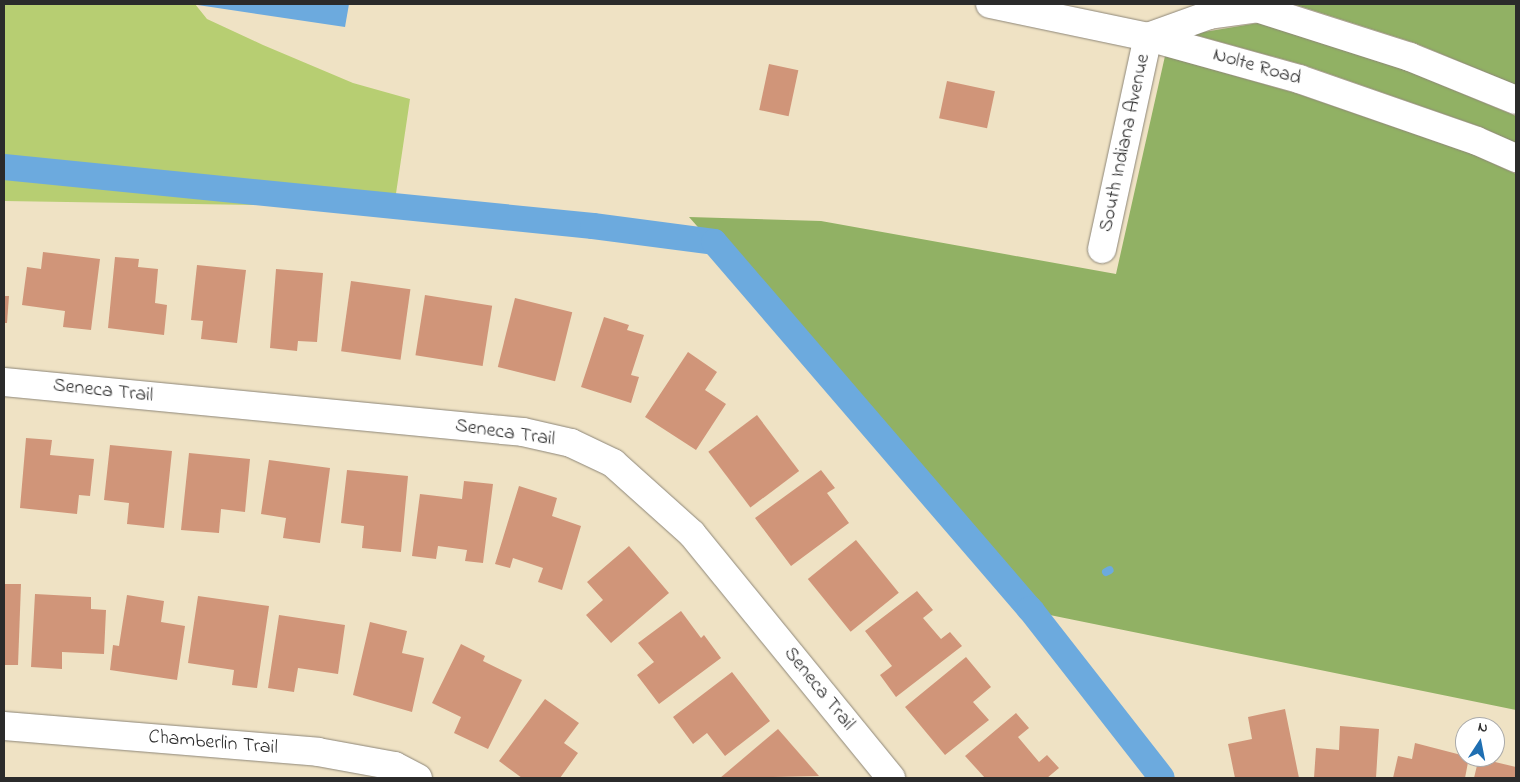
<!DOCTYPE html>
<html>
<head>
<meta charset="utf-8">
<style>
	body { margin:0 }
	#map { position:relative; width:1520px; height:782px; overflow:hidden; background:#efe2c4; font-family:"Indie Flower",sans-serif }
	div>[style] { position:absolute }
	.green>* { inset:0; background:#b7ce72 }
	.forest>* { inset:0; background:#91b164 }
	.water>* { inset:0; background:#6caade }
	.stream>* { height:8px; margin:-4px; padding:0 4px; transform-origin:4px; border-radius:4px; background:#6caade }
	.canal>* { height:26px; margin:-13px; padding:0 13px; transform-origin:13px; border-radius:13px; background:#6caade }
	.building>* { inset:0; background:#d09579; transform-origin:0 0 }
	.roads { filter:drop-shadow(0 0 1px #8d8678) drop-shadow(0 0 1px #8d8678) }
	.minor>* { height:28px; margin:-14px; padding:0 14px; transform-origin:14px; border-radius:14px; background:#fff }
	.tertiary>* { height:28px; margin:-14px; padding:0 14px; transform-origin:14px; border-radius:14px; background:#fff }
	span { translate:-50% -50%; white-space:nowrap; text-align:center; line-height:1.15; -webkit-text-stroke:4.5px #fff; paint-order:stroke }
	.street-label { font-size:20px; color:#2b2b2b }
	.frame { position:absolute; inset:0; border:5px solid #2b2b2b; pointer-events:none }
	.north { position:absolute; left:1455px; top:717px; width:50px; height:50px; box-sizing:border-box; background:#fff; border:1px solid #aaa; border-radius:50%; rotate:11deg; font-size:14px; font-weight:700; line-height:20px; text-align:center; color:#2b2b2b }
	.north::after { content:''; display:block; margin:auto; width:18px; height:22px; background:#1f6fb2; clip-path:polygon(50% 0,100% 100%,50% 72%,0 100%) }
</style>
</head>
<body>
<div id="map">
	<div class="green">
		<i style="clip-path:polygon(4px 4px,195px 4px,207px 19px,263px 45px,353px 83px,410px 99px,394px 207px,4px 201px)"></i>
	</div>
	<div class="forest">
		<i style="clip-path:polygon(1293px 4px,1516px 4px,1516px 85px,1415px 43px)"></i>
		<i style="clip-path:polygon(1258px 23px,1405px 70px,1516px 116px,1516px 143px,1481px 127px,1304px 65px,1192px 34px)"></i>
		<i style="clip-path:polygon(1165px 56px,1295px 93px,1472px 154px,1516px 174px,1516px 710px,1040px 613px,689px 217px,821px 221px,1116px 274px)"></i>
	</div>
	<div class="water">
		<i style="clip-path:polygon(191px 4px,349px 4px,345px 27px)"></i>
	</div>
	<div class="stream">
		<i style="left:1106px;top:572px;width:4px;rotate:-27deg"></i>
		<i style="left:1030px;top:609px;width:10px;rotate:-17deg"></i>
	</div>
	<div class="canal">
		<i style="left:4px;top:167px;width:592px;rotate:5.72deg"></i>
		<i style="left:593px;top:226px;width:122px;rotate:7.5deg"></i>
		<i style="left:714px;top:242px;width:484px;rotate:49.3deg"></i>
		<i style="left:1030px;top:609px;width:214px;rotate:52deg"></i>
	</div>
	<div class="building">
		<i style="left:769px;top:64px;width:30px;height:47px;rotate:12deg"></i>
		<i style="left:947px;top:81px;width:49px;height:38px;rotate:12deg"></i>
		<i style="clip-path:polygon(43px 252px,100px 259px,91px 330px,63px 327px,65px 311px,22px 305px,27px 267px,41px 269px)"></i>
		<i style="clip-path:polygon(115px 257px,139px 259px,138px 267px,158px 269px,155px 303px,167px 305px,164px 335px,108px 328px)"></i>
		<i style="clip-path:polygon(197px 265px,246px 270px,237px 343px,201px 339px,203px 321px,191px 320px)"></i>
		<i style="clip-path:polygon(276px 269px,323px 273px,317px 342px,298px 341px,297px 351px,270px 348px)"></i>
		<i style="left:351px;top:281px;width:60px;height:71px;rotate:8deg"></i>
		<i style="left:425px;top:295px;width:68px;height:61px;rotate:9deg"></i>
		<i style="clip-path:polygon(4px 296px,9px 296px,7px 323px,4px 323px)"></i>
		<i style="left:515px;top:298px;width:59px;height:71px;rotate:14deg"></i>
		<i style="clip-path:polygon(604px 317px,629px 325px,627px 330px,644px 335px,631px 375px,639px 377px,631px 403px,581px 387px)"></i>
		<i style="clip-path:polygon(688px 352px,717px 372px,705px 390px,726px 404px,696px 450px,645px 417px)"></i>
		<i style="left:757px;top:415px;width:70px;height:61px;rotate:53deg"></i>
		<i style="clip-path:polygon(26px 438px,52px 440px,50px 455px,94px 459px,90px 496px,79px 495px,77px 514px,20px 508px)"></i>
		<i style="clip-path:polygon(110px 445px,172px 451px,164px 528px,127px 524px,129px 503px,104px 500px)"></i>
		<i style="clip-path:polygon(189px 453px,250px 459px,245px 512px,221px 509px,219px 533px,181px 530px)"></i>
		<i style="clip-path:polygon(269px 460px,330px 468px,320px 543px,283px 538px,286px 518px,261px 514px)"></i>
		<i style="clip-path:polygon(347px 470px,408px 476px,401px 552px,362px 548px,364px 526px,341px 523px)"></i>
		<i style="clip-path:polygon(821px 470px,835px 488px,827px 493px,849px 523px,791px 566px,755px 518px)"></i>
		<i style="clip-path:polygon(464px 481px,493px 484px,483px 563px,465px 561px,467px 550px,438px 546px,436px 559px,412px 556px,420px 494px,462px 499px)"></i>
		<i style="clip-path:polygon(519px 486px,557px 498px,552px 516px,581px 526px,562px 590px,538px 582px,543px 568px,513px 558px,510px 568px,495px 564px)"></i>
		<i style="left:856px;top:540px;width:68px;height:62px;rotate:51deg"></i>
		<i style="clip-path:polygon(629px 546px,669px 593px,611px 643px,586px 615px,603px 600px,587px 582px)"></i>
		<i style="clip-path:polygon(4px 584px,21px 584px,18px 665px,4px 665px)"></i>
		<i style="clip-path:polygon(917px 591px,933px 610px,923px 618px,941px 639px,950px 632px,962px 646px,896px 697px,880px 675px,892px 666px,865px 631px)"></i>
		<i style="clip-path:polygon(35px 594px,91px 597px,91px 609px,106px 610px,104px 654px,62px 652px,62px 669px,31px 667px)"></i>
		<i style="clip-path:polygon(127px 595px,164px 601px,161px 622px,185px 626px,177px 680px,110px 670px,113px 645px,119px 646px)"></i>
		<i style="clip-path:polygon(198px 596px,269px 606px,257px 688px,232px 685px,234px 670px,188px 663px)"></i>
		<i style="clip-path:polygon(681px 611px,701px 638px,704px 635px,721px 658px,659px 704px,637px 675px,654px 662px,638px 643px)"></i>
		<i style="clip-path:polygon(279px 615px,345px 625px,338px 674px,298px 668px,294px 692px,268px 688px)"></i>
		<i style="clip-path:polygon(370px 622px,407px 631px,402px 653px,424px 658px,412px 712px,353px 695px)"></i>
		<i style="clip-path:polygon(461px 644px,485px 656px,483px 661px,522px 680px,488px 749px,454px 733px,461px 717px,432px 703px)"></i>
		<i style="clip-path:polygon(966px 657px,991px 687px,973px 702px,989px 720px,945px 755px,905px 707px)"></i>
		<i style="clip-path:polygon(732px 672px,770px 721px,725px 756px,707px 733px,693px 744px,673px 717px)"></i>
		<i style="clip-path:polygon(545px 699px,579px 723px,564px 743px,578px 753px,560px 778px,522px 778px,499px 761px)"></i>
		<i style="clip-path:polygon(1285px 709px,1299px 778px,1235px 778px,1228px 744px,1252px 739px,1248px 717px)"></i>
		<i style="clip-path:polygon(1016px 713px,1029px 728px,1018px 737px,1039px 762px,1047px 755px,1059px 768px,1047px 778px,985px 778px,965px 756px)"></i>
		<i style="clip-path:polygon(1340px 726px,1379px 729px,1376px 778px,1314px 778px,1316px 748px,1339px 750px)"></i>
		<i style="clip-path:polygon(778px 729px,819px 776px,720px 778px)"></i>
		<i style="clip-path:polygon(1415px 743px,1469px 757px,1465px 778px,1393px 778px,1398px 756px,1412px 759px)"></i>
		<i style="clip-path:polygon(1495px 749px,1498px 750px,1495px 762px,1516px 767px,1516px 778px,1474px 778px,1479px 757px,1495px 757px)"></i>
	</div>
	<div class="roads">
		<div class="minor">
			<i style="left:1102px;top:249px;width:217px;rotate:-77.8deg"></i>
			<i style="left:4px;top:382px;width:521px;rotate:5.5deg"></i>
			<i style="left:523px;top:432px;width:49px;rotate:12.9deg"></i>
			<i style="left:571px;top:443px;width:47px;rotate:25.5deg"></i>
			<i style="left:613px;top:463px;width:106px;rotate:41.9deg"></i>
			<i style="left:692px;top:534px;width:315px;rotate:50.8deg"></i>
			<i style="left:4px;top:726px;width:315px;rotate:4.7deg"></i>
			<i style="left:318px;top:752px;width:78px;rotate:10.3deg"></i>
			<i style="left:395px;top:766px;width:26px;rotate:28deg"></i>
		</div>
		<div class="tertiary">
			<i style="left:990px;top:4px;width:161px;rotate:11.8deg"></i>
			<i style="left:1148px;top:37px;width:157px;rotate:15.5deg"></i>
			<i style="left:1299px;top:79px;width:188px;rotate:19.2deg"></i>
			<i style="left:1477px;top:141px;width:43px;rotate:23.6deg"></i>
			<i style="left:1244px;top:4px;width:174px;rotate:17.7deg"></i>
			<i style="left:1410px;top:57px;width:114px;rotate:22.1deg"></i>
			<i style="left:1148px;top:37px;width:65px;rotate:-19.8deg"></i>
			<i style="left:1209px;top:15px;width:50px;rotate:-8deg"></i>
		</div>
	</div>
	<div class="street-label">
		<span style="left:1257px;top:67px;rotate:16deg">Nolte Road</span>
		<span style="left:1125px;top:143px;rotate:-78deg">South Indiana Avenue</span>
		<span style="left:103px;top:391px;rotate:6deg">Seneca Trail</span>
		<span style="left:505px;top:433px;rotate:8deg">Seneca Trail</span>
		<span style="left:819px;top:689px;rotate:51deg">Seneca Trail</span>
		<span style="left:213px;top:743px;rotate:5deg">Chamberlin Trail</span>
	</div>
	<div class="frame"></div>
	<div class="north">N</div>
</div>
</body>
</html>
